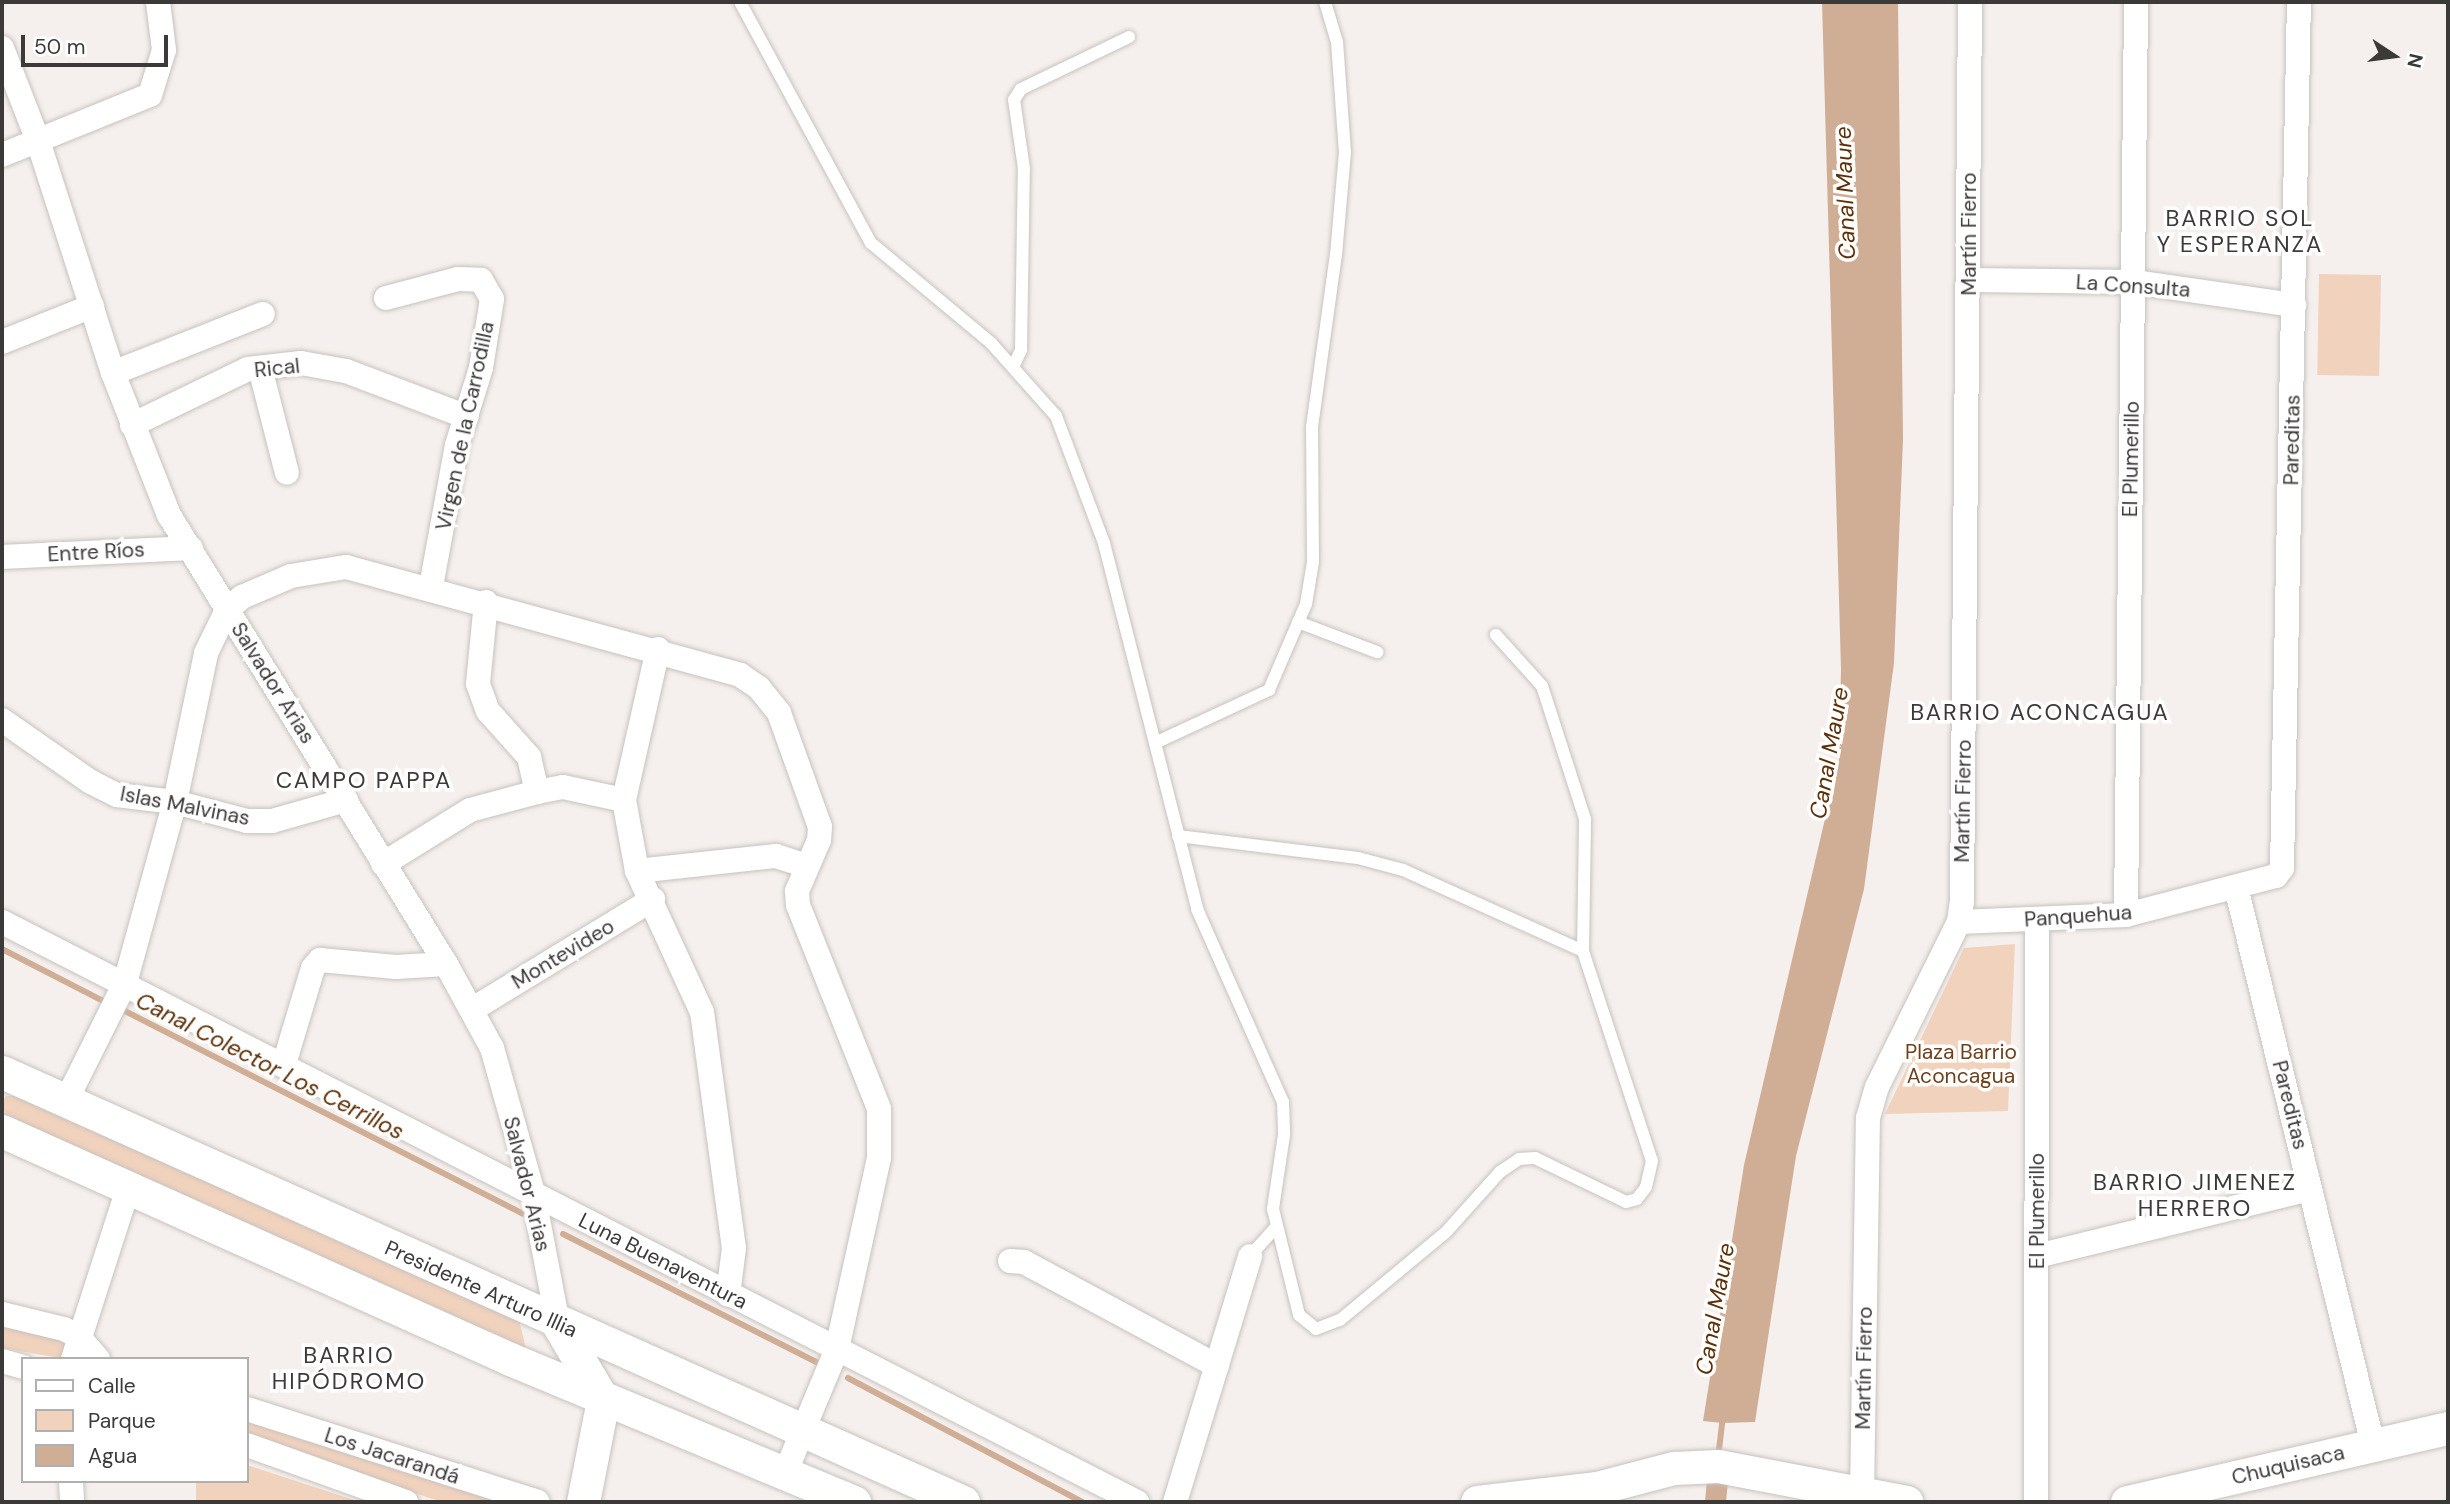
<!DOCTYPE html>
<html>
<head>
<meta charset="utf-8">
<style>
	body { margin:0 }
	#map { position:relative; width:2450px; height:1504px; overflow:hidden; background:#f5f0ed; font-family:"DM Sans",sans-serif }
	div>[style] { position:absolute }
	.green>* { inset:0; background:#f1d2bd; transform-origin:0 0 }
	.water>* { inset:0; background:#d0ad95 }
	.stream>* { height:6px; margin:-3px; padding:0 3px; transform-origin:3px; border-radius:3px; background:#d0ad95 }
	.canal>* { height:21px; margin:-10.5px; padding:0 10.5px; transform-origin:10.5px; border-radius:10.5px; background:#d0ad95 }
	.roads { filter:drop-shadow(0 0 2px #c7c2bf) drop-shadow(0 0 2px #c7c2bf) }
	.lane>* { height:12px; margin:-6px; padding:0 6px; transform-origin:6px; border-radius:6px; background:#fff }
	.street>* { height:24px; margin:-12px; padding:0 12px; transform-origin:12px; border-radius:12px; background:#fff }
	.secondary>* { height:33px; margin:-16.5px; padding:0 16.5px; transform-origin:16.5px; border-radius:16.5px; background:#fff }
	span { translate:-50% -50%; white-space:nowrap; text-align:center; line-height:1.15; -webkit-text-stroke:7px #fff; paint-order:stroke }
	.street-label { font-size:21px; color:#3c3a39 }
	.park-label { font-size:21px; color:#6f3f1a }
	.water-label { font-size:23px; color:#5d3007; font-style:italic }
	.neighbourhood-label { font-size:23px; color:#3c3a39; letter-spacing:2px }
	.frame { position:absolute; inset:0; border:4px solid #3c3a39; pointer-events:none }
	.legend { position:absolute; left:21px; top:1357px; width:228px; height:126px; box-sizing:border-box; background:#fff; border:2px solid #b1b0b0; margin:0; padding:9px 12px; list-style:none; font-size:21px; color:#3c3a39 }
	.legend li { display:flex; align-items:center; gap:14px; height:35px }
	.legend b { width:35px; border:2px solid #b1b0b0 }
	.north { position:absolute; left:2359px; top:21px; width:70px; height:70px; -webkit-text-stroke:5px #fff; paint-order:stroke; rotate:103deg; font-size:19px; font-weight:700; line-height:28px; text-align:center; color:#3c3a39 }
	.north::after { content:''; display:block; margin:auto; width:24px; height:32px; background:#3c3a39; clip-path:polygon(50% 0,100% 100%,50% 72%,0 100%) }
	.scale { position:absolute; left:21px; top:35px; width:147px; height:32px; box-sizing:border-box; border:4px solid #3c3a39; border-top:0; padding-left:9px; font-size:21px; line-height:24px; white-space:nowrap; color:#3c3a39; -webkit-text-stroke:5px #fff; paint-order:stroke }
</style>
</head>
<body>
<div id="map">
	<div class="green">
		<i style="left:2319px;top:274px;width:62px;height:101px;rotate:1deg"></i>
		<i style="clip-path:polygon(2015px 944px,2008px 1111px,1885px 1114px,1964px 948px)"></i>
		<i style="clip-path:polygon(6px 1096px,18px 1096px,519px 1320px,526px 1349px,6px 1118px,2px 1102px)"></i>
		<i style="clip-path:polygon(2px 1325px,67px 1342px,65px 1359px,2px 1348px)"></i>
		<i style="clip-path:polygon(247px 1420px,499px 1502px,442px 1502px,247px 1438px)"></i>
		<i style="clip-path:polygon(247px 1465px,360px 1502px,196px 1502px,196px 1481px,247px 1481px)"></i>
	</div>
	<div class="water">
		<i style="clip-path:polygon(1822px 2px,1898px 2px,1903px 439px,1894px 663px,1864px 889px,1796px 1156px,1755px 1422px,1722px 1423px,1703px 1421px,1744px 1165px,1839px 759px,1841px 669px)"></i>
	</div>
	<div class="stream">
		<i style="left:2px;top:949px;width:120px;rotate:27.2deg"></i>
		<i style="left:119px;top:1008px;width:453px;rotate:27deg"></i>
		<i style="left:563px;top:1234px;width:286px;rotate:26.8deg"></i>
		<i style="left:848px;top:1378px;width:265px;rotate:27.9deg"></i>
		<i style="left:1718px;top:1458px;width:42px;rotate:-83.2deg"></i>
	</div>
	<div class="canal">
		<i style="left:1715px;top:1502px;width:36px;rotate:-85deg"></i>
	</div>
	<div class="roads">
		<div class="lane">
			<i style="left:740px;top:2px;width:274px;rotate:61.5deg"></i>
			<i style="left:871px;top:243px;width:156px;rotate:39.8deg"></i>
			<i style="left:991px;top:343px;width:98px;rotate:48.3deg"></i>
			<i style="left:1056px;top:416px;width:136px;rotate:69.3deg"></i>
			<i style="left:1104px;top:543px;width:378px;rotate:75.7deg"></i>
			<i style="left:1197px;top:909px;width:211px;rotate:66deg"></i>
			<i style="left:1283px;top:1102px;width:33px;rotate:88deg"></i>
			<i style="left:1284px;top:1135px;width:75px;rotate:98.5deg"></i>
			<i style="left:1273px;top:1209px;width:109px;rotate:76.2deg"></i>
			<i style="left:1299px;top:1315px;width:22px;rotate:39deg"></i>
			<i style="left:1316px;top:1329px;width:26px;rotate:-21deg"></i>
			<i style="left:1340px;top:1320px;width:138px;rotate:-39.7deg"></i>
			<i style="left:1446px;top:1232px;width:81px;rotate:-48deg"></i>
			<i style="left:1500px;top:1172px;width:23px;rotate:-34deg"></i>
			<i style="left:1519px;top:1159px;width:16px;rotate:-4deg"></i>
			<i style="left:1535px;top:1158px;width:101px;rotate:25.8deg"></i>
			<i style="left:1626px;top:1202px;width:11px;rotate:-15deg"></i>
			<i style="left:1637px;top:1199px;width:15px;rotate:-53deg"></i>
			<i style="left:1646px;top:1187px;width:27px;rotate:-77deg"></i>
			<i style="left:1652px;top:1161px;width:221px;rotate:-108.2deg"></i>
			<i style="left:1583px;top:951px;width:132px;rotate:-89.1deg"></i>
			<i style="left:1585px;top:819px;width:140px;rotate:-107.9deg"></i>
			<i style="left:1542px;top:686px;width:69px;rotate:-132deg"></i>
			<i style="left:1014px;top:365px;width:17px;rotate:-65deg"></i>
			<i style="left:1021px;top:350px;width:181px;rotate:-89.1deg"></i>
			<i style="left:1024px;top:169px;width:70px;rotate:-98.2deg"></i>
			<i style="left:1014px;top:100px;width:13px;rotate:-58deg"></i>
			<i style="left:1021px;top:89px;width:120px;rotate:-25.7deg"></i>
			<i style="left:1298px;top:622px;width:85px;rotate:20.8deg"></i>
			<i style="left:1155px;top:743px;width:126px;rotate:-24.9deg"></i>
			<i style="left:1269px;top:690px;width:94px;rotate:-66.7deg"></i>
			<i style="left:1306px;top:604px;width:43px;rotate:-80.5deg"></i>
			<i style="left:1313px;top:562px;width:135px;rotate:-90.4deg"></i>
			<i style="left:1312px;top:427px;width:174px;rotate:-82.1deg"></i>
			<i style="left:1336px;top:255px;width:102px;rotate:-85deg"></i>
			<i style="left:1345px;top:153px;width:111px;rotate:-94.1deg"></i>
			<i style="left:1337px;top:42px;width:42px;rotate:-106.7deg"></i>
			<i style="left:1178px;top:836px;width:181px;rotate:7deg"></i>
			<i style="left:1358px;top:858px;width:47px;rotate:14.9deg"></i>
			<i style="left:1403px;top:870px;width:197px;rotate:24.2deg"></i>
			<i style="left:1250px;top:1256px;width:40px;rotate:-48deg"></i>
		</div>
		<div class="street">
			<i style="left:2px;top:48px;width:100px;rotate:68.8deg"></i>
			<i style="left:38px;top:141px;width:244px;rotate:72.1deg"></i>
			<i style="left:113px;top:373px;width:153px;rotate:68.5deg"></i>
			<i style="left:169px;top:515px;width:528px;rotate:58.33deg"></i>
			<i style="left:446px;top:964px;width:96px;rotate:61.3deg"></i>
			<i style="left:492px;top:1048px;width:151px;rotate:74.2deg"></i>
			<i style="left:533px;top:1193px;width:133px;rotate:79.2deg"></i>
			<i style="left:2px;top:155px;width:160px;rotate:-22.1deg"></i>
			<i style="left:150px;top:95px;width:47px;rotate:-72.7deg"></i>
			<i style="left:164px;top:50px;width:48px;rotate:-97.1deg"></i>
			<i style="left:1970px;top:280px;width:164px;rotate:0.7deg"></i>
			<i style="left:2134px;top:282px;width:162px;rotate:8.2deg"></i>
			<i style="left:386px;top:298px;width:74px;rotate:-14.8deg"></i>
			<i style="left:458px;top:279px;width:23px;rotate:2deg"></i>
			<i style="left:481px;top:280px;width:22px;rotate:60deg"></i>
			<i style="left:492px;top:299px;width:70px;rotate:99.1deg"></i>
			<i style="left:481px;top:368px;width:81px;rotate:107.3deg"></i>
			<i style="left:457px;top:445px;width:144px;rotate:100.4deg"></i>
			<i style="left:2px;top:342px;width:97px;rotate:-21.8deg"></i>
			<i style="left:260px;top:368px;width:108px;rotate:75.6deg"></i>
			<i style="left:113px;top:373px;width:161px;rotate:-21.5deg"></i>
			<i style="left:132px;top:425px;width:129px;rotate:-25.8deg"></i>
			<i style="left:248px;top:369px;width:53px;rotate:-6.5deg"></i>
			<i style="left:301px;top:363px;width:46px;rotate:10.1deg"></i>
			<i style="left:346px;top:371px;width:129px;rotate:20.8deg"></i>
			<i style="left:2px;top:557px;width:189px;rotate:-2.7deg"></i>
			<i style="left:486px;top:602px;width:82px;rotate:95.6deg"></i>
			<i style="left:478px;top:684px;width:29px;rotate:70deg"></i>
			<i style="left:488px;top:711px;width:62px;rotate:48.3deg"></i>
			<i style="left:529px;top:757px;width:36px;rotate:77deg"></i>
			<i style="left:658px;top:649px;width:155px;rotate:102.7deg"></i>
			<i style="left:624px;top:800px;width:72px;rotate:79.6deg"></i>
			<i style="left:637px;top:871px;width:155px;rotate:65.3deg"></i>
			<i style="left:702px;top:1012px;width:238px;rotate:82.3deg"></i>
			<i style="left:734px;top:1248px;width:47px;rotate:97.3deg"></i>
			<i style="left:2px;top:720px;width:108px;rotate:34.9deg"></i>
			<i style="left:91px;top:782px;width:29px;rotate:27deg"></i>
			<i style="left:117px;top:795px;width:58px;rotate:6.9deg"></i>
			<i style="left:175px;top:802px;width:74px;rotate:14.8deg"></i>
			<i style="left:247px;top:821px;width:25px"></i>
			<i style="left:272px;top:821px;width:77px;rotate:-15.8deg"></i>
			<i style="left:383px;top:864px;width:102px;rotate:-31.8deg"></i>
			<i style="left:470px;top:810px;width:69px;rotate:-15deg"></i>
			<i style="left:537px;top:792px;width:26px;rotate:-11deg"></i>
			<i style="left:563px;top:787px;width:62px;rotate:12deg"></i>
			<i style="left:637px;top:871px;width:140px;rotate:-6.2deg"></i>
			<i style="left:776px;top:856px;width:32px;rotate:18deg"></i>
			<i style="left:2236px;top:887px;width:575px;rotate:76.21deg"></i>
			<i style="left:2126px;top:915px;width:913px;rotate:-89.37deg"></i>
			<i style="left:2px;top:922px;width:1275px;rotate:27.07deg"></i>
			<i style="left:1959px;top:922px;width:167px;rotate:-2.4deg"></i>
			<i style="left:2126px;top:915px;width:155px;rotate:-14.6deg"></i>
			<i style="left:2276px;top:876px;width:10px;rotate:-53deg"></i>
			<i style="left:2282px;top:868px;width:866px;rotate:-88.88deg"></i>
			<i style="left:473px;top:1009px;width:211px;rotate:-31.4deg"></i>
			<i style="left:284px;top:1064px;width:100px;rotate:-73.2deg"></i>
			<i style="left:313px;top:968px;width:11px;rotate:-49deg"></i>
			<i style="left:320px;top:960px;width:76px;rotate:5.3deg"></i>
			<i style="left:396px;top:967px;width:50px;rotate:-3.4deg"></i>
			<i style="left:66px;top:1101px;width:132px;rotate:-63.4deg"></i>
			<i style="left:125px;top:983px;width:188px;rotate:-74.6deg"></i>
			<i style="left:175px;top:802px;width:152px;rotate:-78.2deg"></i>
			<i style="left:206px;top:653px;width:48px;rotate:-64deg"></i>
			<i style="left:227px;top:610px;width:20px;rotate:-41deg"></i>
			<i style="left:242px;top:597px;width:53px;rotate:-23.2deg"></i>
			<i style="left:291px;top:576px;width:56px;rotate:-9.3deg"></i>
			<i style="left:346px;top:567px;width:409px;rotate:15.3deg"></i>
			<i style="left:740px;top:675px;width:23px;rotate:34deg"></i>
			<i style="left:759px;top:688px;width:32px;rotate:51deg"></i>
			<i style="left:779px;top:713px;width:121px;rotate:70.2deg"></i>
			<i style="left:820px;top:827px;width:13px;rotate:94deg"></i>
			<i style="left:819px;top:840px;width:56px;rotate:113.3deg"></i>
			<i style="left:797px;top:891px;width:14px;rotate:86deg"></i>
			<i style="left:798px;top:905px;width:219px;rotate:68.3deg"></i>
			<i style="left:879px;top:1109px;width:49px;rotate:90deg"></i>
			<i style="left:879px;top:1158px;width:196px;rotate:102.4deg"></i>
			<i style="left:837px;top:1349px;width:138px;rotate:112.7deg"></i>
			<i style="left:2037px;top:1256px;width:281px;rotate:-13.8deg"></i>
			<i style="left:1010px;top:1261px;width:14px;rotate:4deg"></i>
			<i style="left:1024px;top:1262px;width:219px;rotate:28.3deg"></i>
			<i style="left:2px;top:1314px;width:64px;rotate:13.6deg"></i>
			<i style="left:64px;top:1329px;width:17px;rotate:28deg"></i>
			<i style="left:79px;top:1337px;width:29px;rotate:49deg"></i>
			<i style="left:73px;top:1359px;width:179px;rotate:-72.1deg"></i>
			<i style="left:2px;top:1361px;width:22px;rotate:16deg"></i>
			<i style="left:247px;top:1409px;width:305px;rotate:17.7deg"></i>
			<i style="left:247px;top:1445px;width:169px;rotate:19.7deg"></i>
			<i style="left:71px;top:1481px;width:21px;rotate:87deg"></i>
			<i style="left:1862px;top:1496px;width:378px;rotate:-89.1deg"></i>
			<i style="left:1868px;top:1118px;width:32px;rotate:-74deg"></i>
			<i style="left:1877px;top:1087px;width:184px;rotate:-63.6deg"></i>
			<i style="left:1959px;top:922px;width:21px;rotate:-82deg"></i>
			<i style="left:1962px;top:901px;width:899px;rotate:-89.49deg"></i>
			<i style="left:1175px;top:1502px;width:257px;rotate:-73deg"></i>
			<i style="left:2036px;top:1502px;width:583px;rotate:-89.9deg"></i>
		</div>
		<div class="secondary">
			<i style="left:2px;top:1072px;width:1053px;rotate:24.11deg"></i>
			<i style="left:2px;top:1131px;width:557px;rotate:24.17deg"></i>
			<i style="left:510px;top:1359px;width:373px;rotate:22.6deg"></i>
			<i style="left:558px;top:1324px;width:88px;rotate:59.4deg"></i>
			<i style="left:603px;top:1400px;width:104px;rotate:101.1deg"></i>
			<i style="left:1477px;top:1502px;width:121px;rotate:-6.7deg"></i>
			<i style="left:1597px;top:1488px;width:80px;rotate:-14.6deg"></i>
			<i style="left:1674px;top:1468px;width:44px;rotate:-2.6deg"></i>
			<i style="left:1718px;top:1466px;width:192px;rotate:10.8deg"></i>
			<i style="left:2127px;top:1502px;width:329px;rotate:-13deg"></i>
		</div>
	</div>
	<div class="street-label">
		<span style="left:1969px;top:234px;rotate:-90deg">Martín Fierro</span>
		<span style="left:2133px;top:286px;rotate:4deg">La Consulta</span>
		<span style="left:277px;top:368px;rotate:-6deg">Rical</span>
		<span style="left:465px;top:426px;rotate:-78deg">Virgen de la Carrodilla</span>
		<span style="left:2292px;top:440px;rotate:-89deg">Pareditas</span>
		<span style="left:2131px;top:459px;rotate:-89deg">El Plumerillo</span>
		<span style="left:96px;top:552px;rotate:-3deg">Entre Ríos</span>
		<span style="left:273px;top:683px;rotate:58deg">Salvador Arias</span>
		<span style="left:1963px;top:801px;rotate:-89deg">Martín Fierro</span>
		<span style="left:185px;top:806px;rotate:11deg">Islas Malvinas</span>
		<span style="left:2078px;top:916px;rotate:-4deg">Panquehua</span>
		<span style="left:563px;top:954px;rotate:-31deg">Montevideo</span>
		<span style="left:2290px;top:1105px;rotate:76deg">Pareditas</span>
		<span style="left:527px;top:1184px;rotate:76deg">Salvador Arias</span>
		<span style="left:2037px;top:1211px;rotate:-90deg">El Plumerillo</span>
		<span style="left:663px;top:1261px;rotate:27deg">Luna Buenaventura</span>
		<span style="left:481px;top:1289px;rotate:24deg">Presidente Arturo Illia</span>
		<span style="left:1864px;top:1368px;rotate:-89deg">Martín Fierro</span>
		<span style="left:392px;top:1456px;rotate:18deg">Los Jacarandá</span>
		<span style="left:2288px;top:1465px;rotate:-13deg">Chuquisaca</span>
	</div>
	<div class="park-label">
		<span style="left:1961px;top:1064px">Plaza Barrio<br>Aconcagua</span>
	</div>
	<div class="water-label">
		<span style="left:1845px;top:193px;rotate:-92deg">Canal Maure</span>
		<span style="left:1829px;top:753px;rotate:-80deg">Canal Maure</span>
		<span style="left:270px;top:1066px;rotate:27deg">Canal Colector Los Cerrillos</span>
		<span style="left:1715px;top:1309px;rotate:-80deg">Canal Maure</span>
	</div>
	<div class="neighbourhood-label">
		<span style="left:2240px;top:231px">BARRIO SOL<br>Y ESPERANZA</span>
		<span style="left:2040px;top:712px">BARRIO ACONCAGUA</span>
		<span style="left:364px;top:780px">CAMPO PAPPA</span>
		<span style="left:2195px;top:1195px">BARRIO JIMENEZ<br>HERRERO</span>
		<span style="left:349px;top:1368px">BARRIO<br>HIPÓDROMO</span>
	</div>
	<div class="frame"></div>
	<ul class="legend">
	<li><b style="height:9px;background:#fff"></b>Calle</li>
	<li><b style="height:19px;background:#f1d2bd"></b>Parque</li>
	<li><b style="height:19px;background:#d0ad95"></b>Agua</li>
	</ul>
	<div class="north">N</div>
	<div class="scale">50 m</div>
</div>
</body>
</html>
